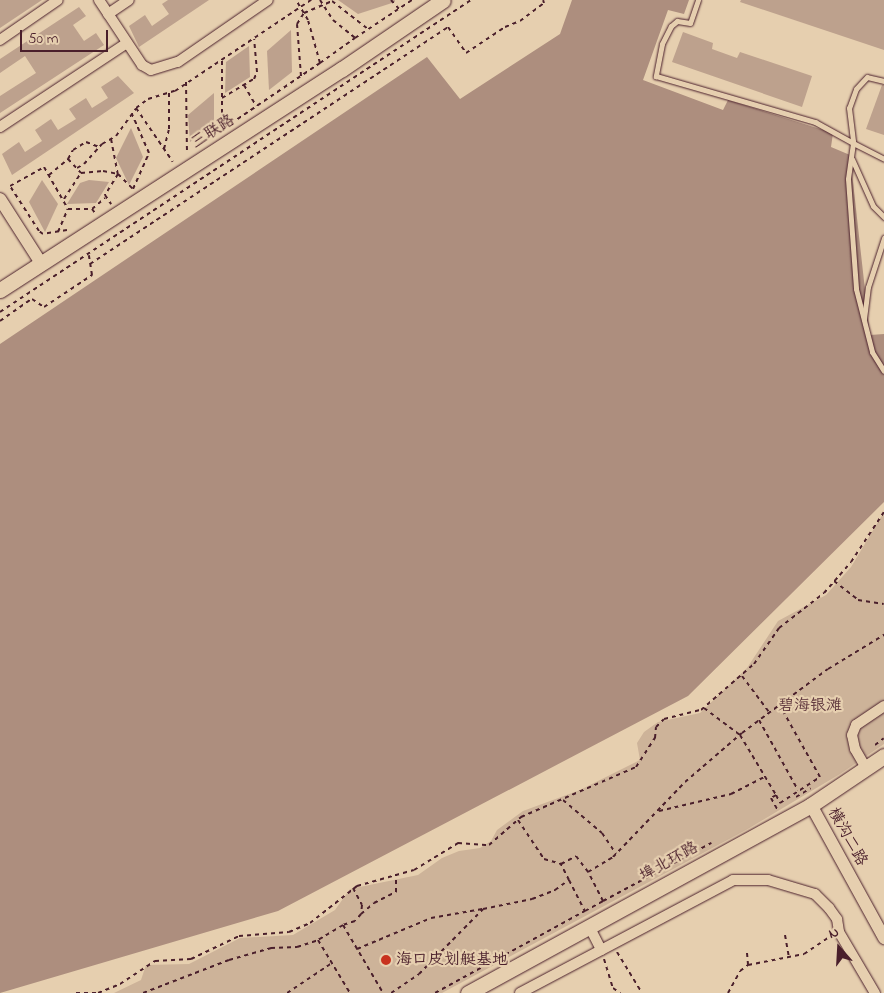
<!DOCTYPE html>
<html>
<head>
<meta charset="utf-8">
<style>
	body { margin:0 }
	#map { position:relative; width:884px; height:993px; overflow:hidden; background:#e6cfaf; font-family:"Indie Flower","LXGW WenKai TC",sans-serif }
	div>[style] { position:absolute }
	.green>* { inset:0; background:#cdb399 }
	.water>* { inset:0; background:#ad8e7e }
	.building>* { inset:0; background:#bda18d }
	.path>* { height:2px; margin-top:-1px; transform-origin:0; background:repeating-linear-gradient(90deg,#4a1f2b 0 4px,transparent 0 8px) }
	.roads { filter:drop-shadow(0 0 1px #4a1f2b) drop-shadow(0 0 1px #4a1f2b) }
	.service>* { height:5px; margin:-2.5px; padding:0 2.5px; transform-origin:2.5px; border-radius:2.5px; background:#e6cfaf }
	.minor>* { height:10px; margin:-5px; padding:0 5px; transform-origin:5px; border-radius:5px; background:#e6cfaf }
	.tertiary>* { height:12px; margin:-6px; padding:0 6px; transform-origin:6px; border-radius:6px; background:#e6cfaf }
	.secondary>* { height:15px; margin:-7.5px; padding:0 7.5px; transform-origin:7.5px; border-radius:7.5px; background:#e6cfaf }
	.dots>* { width:14px; height:14px; translate:-50% -50%; box-sizing:border-box; border:2px solid #e6cfaf; border-radius:50% }
	span { translate:-50% -50%; white-space:nowrap; text-align:center; line-height:1.15; -webkit-text-stroke:4.5px #e6cfaf; paint-order:stroke }
	.street-label { font-size:16px; color:#4a1f2b }
	.park-label { font-size:16px; color:#5e353c }
	.poi-label { font-size:16px; color:#4a1f2b }
	.left { translate:0 -50%; text-align:left }
	.north { position:absolute; left:814px; top:923px; width:50px; height:50px; -webkit-text-stroke:4px #e6cfaf; paint-order:stroke; rotate:341deg; font-size:14px; font-weight:700; line-height:20px; text-align:center; color:#4a1f2b }
	.north::after { content:''; display:block; margin:auto; width:18px; height:22px; background:#4a1f2b; clip-path:polygon(50% 0,100% 100%,50% 72%,0 100%) }
	.scale { position:absolute; left:20px; top:30px; width:88px; height:22px; box-sizing:border-box; border:2px solid #4a1f2b; border-top:0; padding-left:6px; font-size:15px; line-height:18px; white-space:nowrap; color:#4a1f2b; -webkit-text-stroke:4px #e6cfaf; paint-order:stroke }
</style>
</head>
<body>
<div id="map">
	<div class="green">
		<i style="clip-path:polygon(884px 512px,884px 744px,840px 774px,746px 830px,442px 993px,114px 993px,141px 980px,146px 965px,189px 964px,240px 938px,293px 935px,335px 910px,350px 889px,418px 875px,442px 858px,459px 851px,480px 848px,491px 841px,497px 830px,523px 811px,580px 790px,640px 760px,637px 743px,644px 732px,658px 722px,700px 713px,747px 668px,778px 621px,826px 595px,851px 567px)"></i>
	</div>
	<div class="water">
		<i style="clip-path:polygon(572px 0,689px 0,684px 14px,668px 10px,643px 80px,723px 110px,728px 100px,833px 133px,831px 147px,850px 155px,870px 335px,884px 334px,884px 502px,688px 696px,278px 911px,0 993px,0 344px,427px 57px,460px 99px,560px 34px)"></i>
	</div>
	<div class="building">
		<i style="clip-path:polygon(0 0,42px 0,0 28px)"></i>
		<i style="clip-path:polygon(168px 0,209px 0,139px 47px,129px 26px,145px 15px,152px 26px,169px 14px,162px 4px)"></i>
		<i style="clip-path:polygon(338px 0,395px 0,395px 2px,358px 14px)"></i>
		<i style="clip-path:polygon(741px 0,884px 0,884px 50px,740px 2px)"></i>
		<i style="clip-path:polygon(79px 7px,86px 16px,73px 25px,84px 41px,96px 33px,104px 45px,0 113px,0 96px,36px 73px,25px 56px,0 73px,0 59px)"></i>
		<i style="clip-path:polygon(291px 30px,292px 72px,269px 90px,267px 51px)"></i>
		<i style="clip-path:polygon(683px 32px,713px 43px,712px 49px,737px 58px,740px 52px,812px 76px,802px 107px,672px 62px)"></i>
		<i style="clip-path:polygon(249px 46px,250px 77px,225px 93px,226px 62px)"></i>
		<i style="clip-path:polygon(118px 76px,134px 93px,12px 175px,2px 154px,19px 142px,25px 152px,42px 141px,35px 130px,51px 119px,58px 130px,76px 119px,69px 109px,86px 98px,92px 108px,108px 98px,101px 87px)"></i>
		<i style="clip-path:polygon(882px 85px,884px 85px,884px 135px,866px 129px)"></i>
		<i style="clip-path:polygon(214px 93px,214px 124px,190px 142px,188px 115px)"></i>
		<i style="clip-path:polygon(131px 128px,143px 157px,129px 185px,116px 158px)"></i>
		<i style="clip-path:polygon(42px 180px,58px 204px,45px 232px,29px 202px)"></i>
		<i style="clip-path:polygon(89px 180px,109px 182px,96px 203px,67px 204px,80px 183px)"></i>
	</div>
	<div class="path">
		<i style="left:320px;top:0;width:24px;rotate:57deg"></i>
		<i style="left:333px;top:20px;width:28px;rotate:39deg"></i>
		<i style="left:355px;top:38px;width:69px;rotate:-33.7deg"></i>
		<i style="left:391px;top:0;width:12px;rotate:48deg"></i>
		<i style="left:222px;top:61px;width:68px;rotate:90deg"></i>
		<i style="left:320px;top:63px;width:43px;rotate:-35.5deg"></i>
		<i style="left:301px;top:76px;width:52px;rotate:-94.4deg"></i>
		<i style="left:297px;top:24px;width:13px;rotate:-58deg"></i>
		<i style="left:304px;top:13px;width:30px;rotate:-23deg"></i>
		<i style="left:332px;top:1px;width:46px;rotate:37.9deg"></i>
		<i style="left:186px;top:82px;width:70px;rotate:89.2deg"></i>
		<i style="left:244px;top:85px;width:24px;rotate:60deg"></i>
		<i style="left:222px;top:98px;width:37px;rotate:-31deg"></i>
		<i style="left:254px;top:79px;width:8px;rotate:-67deg"></i>
		<i style="left:257px;top:72px;width:33px;rotate:-95deg"></i>
		<i style="left:136px;top:108px;width:15px;rotate:-37deg"></i>
		<i style="left:148px;top:99px;width:28px;rotate:-17deg"></i>
		<i style="left:175px;top:91px;width:164px;rotate:-33.8deg"></i>
		<i style="left:211px;top:137px;width:132px;rotate:-34.2deg"></i>
		<i style="left:320px;top:63px;width:45px;rotate:-105.6deg"></i>
		<i style="left:308px;top:20px;width:23px;rotate:-121deg"></i>
		<i style="left:111px;top:139px;width:36px;rotate:79deg"></i>
		<i style="left:118px;top:174px;width:21px;rotate:45deg"></i>
		<i style="left:133px;top:189px;width:39px;rotate:-66deg"></i>
		<i style="left:149px;top:153px;width:43px;rotate:-113.6deg"></i>
		<i style="left:164px;top:149px;width:21px;rotate:-76deg"></i>
		<i style="left:169px;top:129px;width:36px;rotate:-90deg"></i>
		<i style="left:68px;top:159px;width:10px;rotate:-61deg"></i>
		<i style="left:73px;top:150px;width:15px;rotate:-32deg"></i>
		<i style="left:86px;top:142px;width:14px;rotate:21deg"></i>
		<i style="left:77px;top:168px;width:8px;rotate:-30deg"></i>
		<i style="left:84px;top:164px;width:27px;rotate:-48deg"></i>
		<i style="left:102px;top:144px;width:16px;rotate:-30deg"></i>
		<i style="left:116px;top:136px;width:34px;rotate:-54deg"></i>
		<i style="left:136px;top:108px;width:65px;rotate:55.6deg"></i>
		<i style="left:49px;top:175px;width:25px;rotate:-40deg"></i>
		<i style="left:68px;top:159px;width:19px;rotate:47deg"></i>
		<i style="left:64px;top:199px;width:31px;rotate:-57deg"></i>
		<i style="left:81px;top:173px;width:22px;rotate:-5deg"></i>
		<i style="left:103px;top:171px;width:15px;rotate:11deg"></i>
		<i style="left:118px;top:174px;width:25px;rotate:122deg"></i>
		<i style="left:105px;top:195px;width:11px;rotate:56deg"></i>
		<i style="left:92px;top:209px;width:17px;rotate:-40deg"></i>
		<i style="left:67px;top:230px;width:24px;rotate:171deg"></i>
		<i style="left:43px;top:234px;width:5px;rotate:-143deg"></i>
		<i style="left:39px;top:231px;width:54px;rotate:-122.8deg"></i>
		<i style="left:10px;top:186px;width:39px;rotate:-29deg"></i>
		<i style="left:44px;top:167px;width:48px;rotate:60.3deg"></i>
		<i style="left:68px;top:209px;width:24px"></i>
		<i style="left:92px;top:209px;width:5px;rotate:53deg"></i>
		<i style="left:58px;top:232px;width:25px;rotate:-67deg"></i>
		<i style="left:90px;top:264px;width:429px;rotate:-33.5deg"></i>
		<i style="left:448px;top:27px;width:32px;rotate:55deg"></i>
		<i style="left:466px;top:53px;width:47px;rotate:-33.7deg"></i>
		<i style="left:505px;top:27px;width:16px;rotate:-22deg"></i>
		<i style="left:520px;top:21px;width:30px;rotate:-37deg"></i>
		<i style="left:544px;top:3px;width:3px;rotate:-108deg"></i>
		<i style="left:0;top:312px;width:565px;rotate:-33.52deg"></i>
		<i style="left:0;top:321px;width:39px;rotate:-35deg"></i>
		<i style="left:32px;top:299px;width:14px;rotate:34deg"></i>
		<i style="left:44px;top:307px;width:58px;rotate:-33.7deg"></i>
		<i style="left:92px;top:275px;width:20px;rotate:-99deg"></i>
		<i style="left:834px;top:581px;width:31px;rotate:38deg"></i>
		<i style="left:858px;top:600px;width:26px;rotate:9deg"></i>
		<i style="left:742px;top:676px;width:45px;rotate:53.1deg"></i>
		<i style="left:704px;top:708px;width:45px;rotate:36.9deg"></i>
		<i style="left:740px;top:735px;width:70px;rotate:59deg"></i>
		<i style="left:776px;top:795px;width:6px;rotate:149deg"></i>
		<i style="left:771px;top:798px;width:13px;rotate:61deg"></i>
		<i style="left:759px;top:720px;width:80px;rotate:60.9deg"></i>
		<i style="left:875px;top:745px;width:11px;rotate:-38deg"></i>
		<i style="left:776px;top:795px;width:9px;rotate:63deg"></i>
		<i style="left:780px;top:803px;width:48px;rotate:-33deg"></i>
		<i style="left:820px;top:777px;width:84px;rotate:-119.3deg"></i>
		<i style="left:796px;top:797px;width:17px;rotate:-31deg"></i>
		<i style="left:563px;top:800px;width:51px;rotate:40.2deg"></i>
		<i style="left:602px;top:833px;width:25px;rotate:56deg"></i>
		<i style="left:659px;top:811px;width:74px;rotate:-13.3deg"></i>
		<i style="left:731px;top:794px;width:38px;rotate:-27deg"></i>
		<i style="left:518px;top:820px;width:47px;rotate:56.3deg"></i>
		<i style="left:544px;top:859px;width:18px;rotate:16deg"></i>
		<i style="left:569px;top:880px;width:35px;rotate:63deg"></i>
		<i style="left:585px;top:911px;width:21px;rotate:-29deg"></i>
		<i style="left:603px;top:901px;width:33px;rotate:-117deg"></i>
		<i style="left:353px;top:888px;width:19px;rotate:62deg"></i>
		<i style="left:362px;top:905px;width:9px;rotate:96deg"></i>
		<i style="left:361px;top:914px;width:9px;rotate:131deg"></i>
		<i style="left:355px;top:921px;width:13px;rotate:162deg"></i>
		<i style="left:343px;top:925px;width:79px;rotate:59.5deg"></i>
		<i style="left:603px;top:901px;width:123px;rotate:-28.2deg"></i>
		<i style="left:361px;top:914px;width:17px;rotate:-40deg"></i>
		<i style="left:374px;top:903px;width:25px;rotate:-27deg"></i>
		<i style="left:396px;top:892px;width:18px;rotate:-90deg"></i>
		<i style="left:343px;top:925px;width:29px;rotate:149deg"></i>
		<i style="left:318px;top:940px;width:62px;rotate:58.9deg"></i>
		<i style="left:785px;top:935px;width:22px;rotate:80deg"></i>
		<i style="left:357px;top:949px;width:80px;rotate:-22.7deg"></i>
		<i style="left:431px;top:918px;width:52px;rotate:-10deg"></i>
		<i style="left:617px;top:952px;width:48px;rotate:58.6deg"></i>
		<i style="left:747px;top:953px;width:12px;rotate:85deg"></i>
		<i style="left:604px;top:959px;width:30px;rotate:73deg"></i>
		<i style="left:613px;top:988px;width:9px;rotate:36deg"></i>
		<i style="left:76px;top:993px;width:22px"></i>
		<i style="left:98px;top:993px;width:24px;rotate:-22deg"></i>
		<i style="left:120px;top:984px;width:42px;rotate:-33.3deg"></i>
		<i style="left:155px;top:961px;width:36px;rotate:-3deg"></i>
		<i style="left:191px;top:959px;width:53px;rotate:-25.6deg"></i>
		<i style="left:239px;top:936px;width:50px;rotate:-4.6deg"></i>
		<i style="left:289px;top:932px;width:23px;rotate:-23deg"></i>
		<i style="left:310px;top:923px;width:60px;rotate:-38.2deg"></i>
		<i style="left:357px;top:886px;width:59px;rotate:-15.7deg"></i>
		<i style="left:414px;top:870px;width:52px;rotate:-31.5deg"></i>
		<i style="left:458px;top:843px;width:31px;rotate:4deg"></i>
		<i style="left:489px;top:845px;width:43px;rotate:-41.2deg"></i>
		<i style="left:521px;top:817px;width:125px;rotate:-23.5deg"></i>
		<i style="left:636px;top:767px;width:35px;rotate:-57deg"></i>
		<i style="left:655px;top:738px;width:11px;rotate:-85deg"></i>
		<i style="left:656px;top:727px;width:11px;rotate:-45deg"></i>
		<i style="left:664px;top:719px;width:38px;rotate:-14deg"></i>
		<i style="left:701px;top:710px;width:70px;rotate:-41deg"></i>
		<i style="left:754px;top:664px;width:44px;rotate:-55.2deg"></i>
		<i style="left:779px;top:628px;width:57px;rotate:-37.9deg"></i>
		<i style="left:824px;top:593px;width:41px;rotate:-48.9deg"></i>
		<i style="left:851px;top:562px;width:60px;rotate:-56.6deg"></i>
		<i style="left:143px;top:993px;width:92px;rotate:-21deg"></i>
		<i style="left:229px;top:960px;width:44px;rotate:-15.9deg"></i>
		<i style="left:271px;top:948px;width:26px;rotate:-2deg"></i>
		<i style="left:297px;top:947px;width:22px;rotate:-18deg"></i>
		<i style="left:287px;top:993px;width:54px;rotate:-33.7deg"></i>
		<i style="left:391px;top:993px;width:34px;rotate:-34deg"></i>
		<i style="left:419px;top:974px;width:91px;rotate:-45.4deg"></i>
		<i style="left:483px;top:909px;width:50px;rotate:-11.5deg"></i>
		<i style="left:532px;top:899px;width:25px;rotate:-21deg"></i>
		<i style="left:555px;top:890px;width:17px;rotate:-36deg"></i>
		<i style="left:569px;top:880px;width:18px;rotate:-117deg"></i>
		<i style="left:561px;top:864px;width:17px;rotate:-28deg"></i>
		<i style="left:576px;top:856px;width:20px;rotate:53deg"></i>
		<i style="left:588px;top:872px;width:29px;rotate:-31deg"></i>
		<i style="left:613px;top:857px;width:104px;rotate:-46.2deg"></i>
		<i style="left:685px;top:782px;width:75px;rotate:-40.7deg"></i>
		<i style="left:742px;top:733px;width:107px;rotate:-36.7deg"></i>
		<i style="left:828px;top:669px;width:66px;rotate:-31.3deg"></i>
		<i style="left:435px;top:993px;width:171px;rotate:-28.7deg"></i>
		<i style="left:728px;top:993px;width:25px;rotate:-61deg"></i>
		<i style="left:740px;top:971px;width:10px;rotate:-37deg"></i>
		<i style="left:748px;top:965px;width:57px;rotate:-11.1deg"></i>
		<i style="left:804px;top:954px;width:30px;rotate:-34deg"></i>
	</div>
	<div class="roads">
		<div class="service">
			<i style="left:698px;top:0;width:24px;rotate:109deg"></i>
			<i style="left:690px;top:23px;width:13px;rotate:-171deg"></i>
			<i style="left:677px;top:21px;width:8px;rotate:140deg"></i>
			<i style="left:671px;top:26px;width:20px;rotate:117deg"></i>
			<i style="left:662px;top:44px;width:33px;rotate:101deg"></i>
			<i style="left:656px;top:76px;width:166px;rotate:16.1deg"></i>
			<i style="left:815px;top:122px;width:43px;rotate:28.9deg"></i>
			<i style="left:853px;top:143px;width:36px;rotate:98deg"></i>
			<i style="left:848px;top:179px;width:110px;rotate:85.8deg"></i>
			<i style="left:856px;top:289px;width:65px;rotate:75.7deg"></i>
			<i style="left:872px;top:352px;width:22px;rotate:58deg"></i>
			<i style="left:884px;top:81px;width:17px;rotate:-167deg"></i>
			<i style="left:867px;top:77px;width:16px;rotate:133deg"></i>
			<i style="left:856px;top:89px;width:20px;rotate:110deg"></i>
			<i style="left:849px;top:108px;width:35px;rotate:83deg"></i>
			<i style="left:853px;top:143px;width:35px;rotate:27deg"></i>
			<i style="left:852px;top:159px;width:51px;rotate:65.9deg"></i>
			<i style="left:873px;top:206px;width:16px;rotate:45deg"></i>
			<i style="left:864px;top:319px;width:32px;rotate:-83deg"></i>
			<i style="left:868px;top:287px;width:52px;rotate:-71.9deg"></i>
		</div>
		<div class="minor">
			<i style="left:99px;top:0;width:78px;rotate:56.5deg"></i>
			<i style="left:142px;top:65px;width:10px;rotate:29deg"></i>
			<i style="left:151px;top:70px;width:28px;rotate:-17deg"></i>
			<i style="left:178px;top:62px;width:109px;rotate:-34.6deg"></i>
			<i style="left:108px;top:14px;width:25px;rotate:-34deg"></i>
			<i style="left:0;top:40px;width:70px;rotate:-34.6deg"></i>
			<i style="left:0;top:127px;width:152px;rotate:-33.5deg"></i>
			<i style="left:866px;top:768px;width:22px;rotate:-120deg"></i>
			<i style="left:855px;top:749px;width:14px;rotate:-102deg"></i>
			<i style="left:852px;top:735px;width:11px;rotate:-68deg"></i>
			<i style="left:856px;top:725px;width:34px;rotate:-34deg"></i>
			<i style="left:589px;top:926px;width:27px;rotate:63deg"></i>
			<i style="left:520px;top:993px;width:241px;rotate:-27.9deg"></i>
			<i style="left:733px;top:880px;width:35px"></i>
			<i style="left:768px;top:880px;width:49px;rotate:16.6deg"></i>
			<i style="left:815px;top:894px;width:20px;rotate:45deg"></i>
			<i style="left:829px;top:908px;width:14px;rotate:54deg"></i>
			<i style="left:837px;top:919px;width:13px;rotate:81deg"></i>
			<i style="left:839px;top:932px;width:71px;rotate:59.5deg"></i>
		</div>
		<div class="tertiary">
			<i style="left:0;top:199px;width:76px;rotate:57.4deg"></i>
			<i style="left:811px;top:805px;width:152px;rotate:61.2deg"></i>
		</div>
		<div class="secondary">
			<i style="left:0;top:290px;width:407px;rotate:-32.9deg"></i>
			<i style="left:342px;top:69px;width:122px;rotate:-34.3deg"></i>
			<i style="left:468px;top:993px;width:391px;rotate:-28.7deg"></i>
			<i style="left:811px;top:805px;width:88px;rotate:-33.9deg"></i>
		</div>
	</div>
	<div class="dots">
		<i style="left:386px;top:960px;background:#c8321e"></i>
	</div>
	<div class="street-label">
		<span style="left:213px;top:132px;rotate:-33deg">三联路</span>
		<span style="left:847px;top:837px;rotate:61deg">横沟二路</span>
		<span style="left:669px;top:862px;rotate:-29deg">埠北环路</span>
	</div>
	<div class="park-label">
		<span style="left:810px;top:706px">碧海银滩</span>
	</div>
	<div class="poi-label">
		<span class="left" style="left:396px;top:960px">海口皮划艇基地</span>
	</div>
	<div class="north">N</div>
	<div class="scale">50 m</div>
</div>
</body>
</html>
